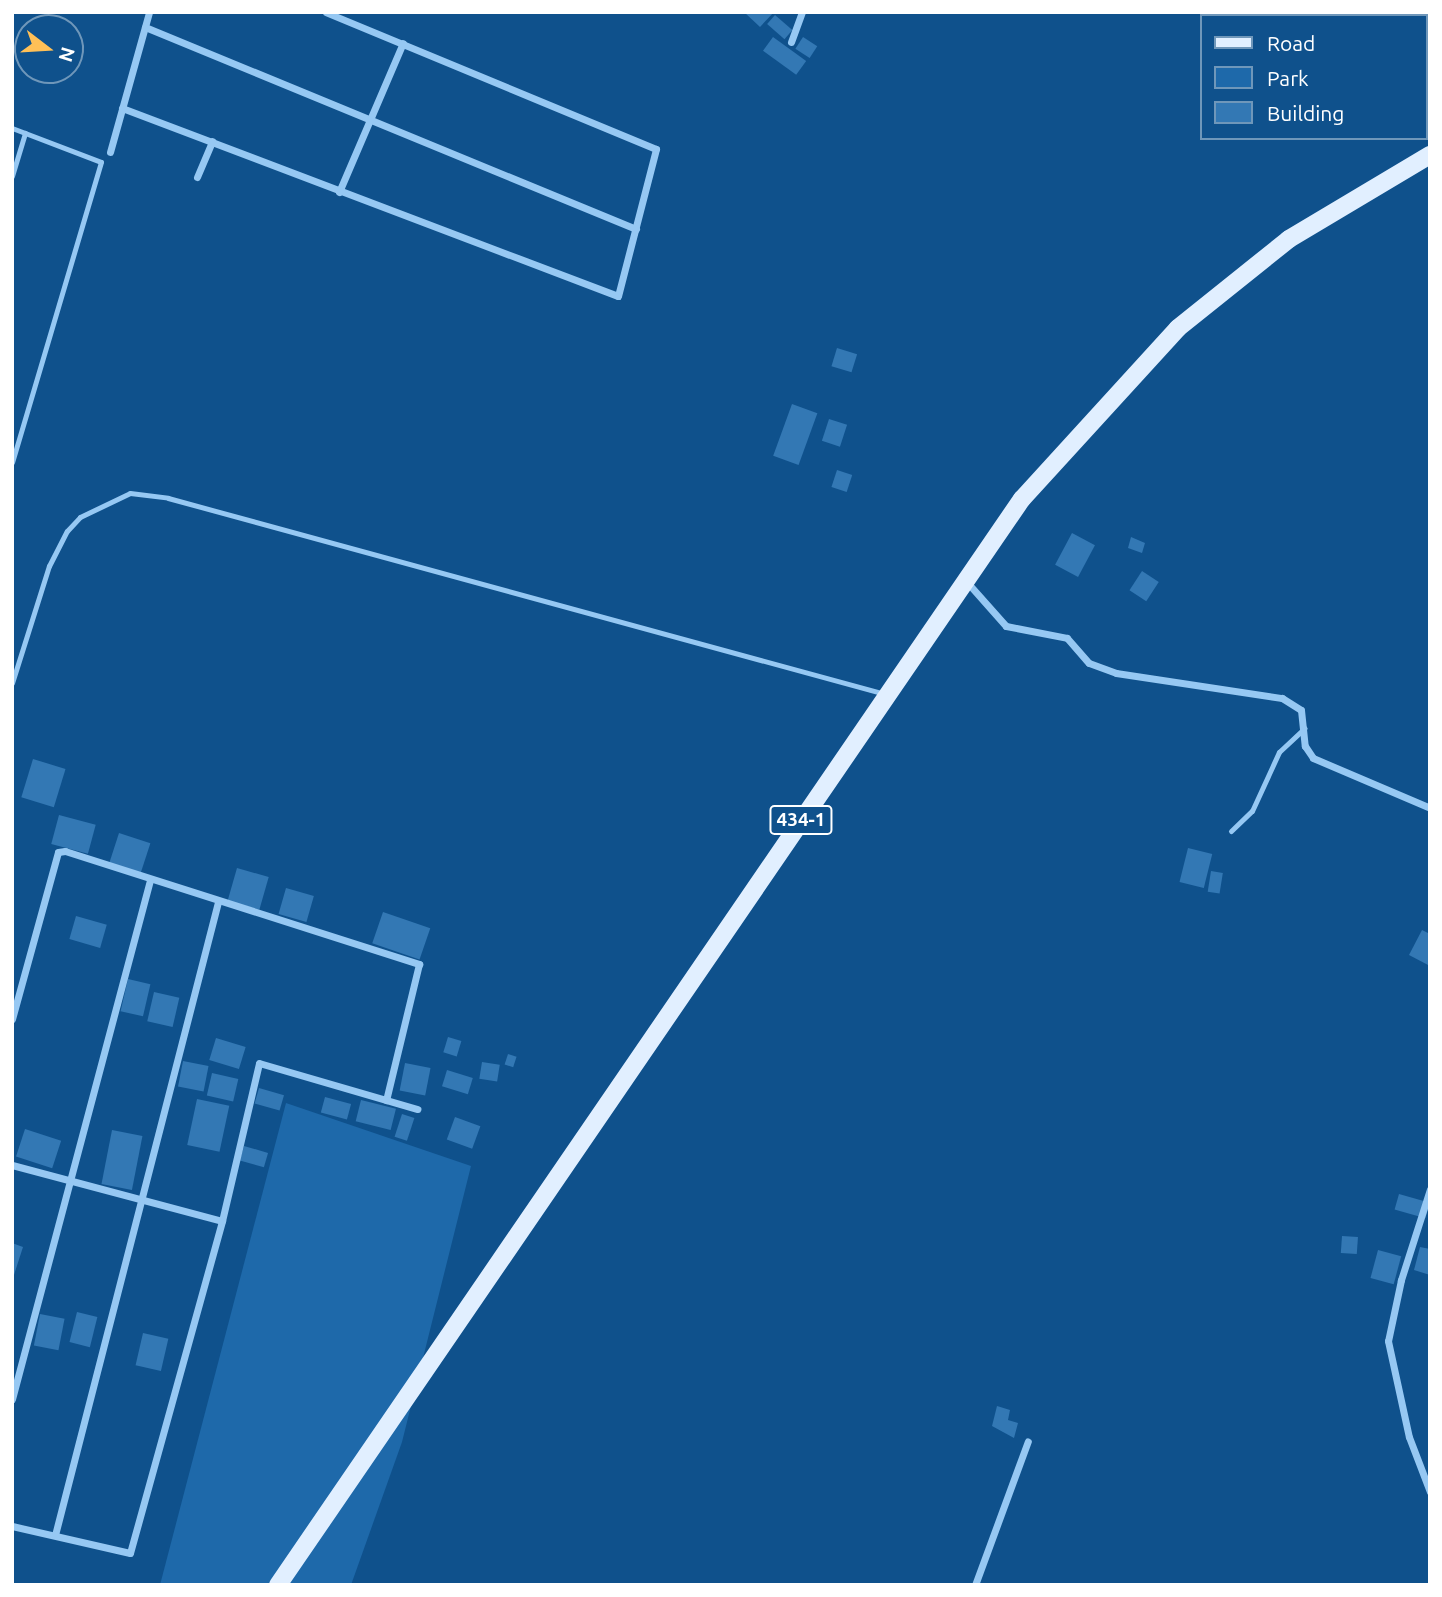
<!DOCTYPE html>
<html>
<head>
<meta charset="utf-8">
<style>
	body { margin:0 }
	#map { position:relative; width:1442px; height:1597px; overflow:hidden; background:#0f518c; font-family:Ubuntu,sans-serif }
	div>[style] { position:absolute }
	.green>* { inset:0; background:#1e69aa }
	.building>* { inset:0; background:#3378b4; transform-origin:0 0 }
	.lane>* { height:5px; margin:-2.5px; padding:0 2.5px; transform-origin:2.5px; border-radius:2.5px; background:#96c8f3 }
	.street>* { height:7px; margin:-3.5px; padding:0 3.5px; transform-origin:3.5px; border-radius:3.5px; background:#96c8f3 }
	.primary>* { height:18px; margin:-9px; padding:0 9px; transform-origin:9px; border-radius:9px; background:#e1efff }
	span { translate:-50% -50%; white-space:nowrap; text-align:center; line-height:1.15; -webkit-text-stroke:5px #0f518c; paint-order:stroke }
	.shield-label span { padding:2px 5px; background:#0f518c; border:2px solid; border-radius:5px; -webkit-text-stroke-width:0 }
	.shield-label { font-size:19px; color:#fff; font-weight:700 }
	.frame { position:absolute; inset:0; border:14px solid #fff; pointer-events:none }
	.legend { position:absolute; left:1200px; top:14px; width:228px; height:126px; box-sizing:border-box; background:#0f518c; border:2px solid #6f97ba; margin:0; padding:9px 12px; list-style:none; font-size:21px; color:#fff }
	.legend li { display:flex; align-items:center; gap:14px; height:35px }
	.legend b { width:35px; border:2px solid #6f97ba }
	.north { position:absolute; left:14px; top:14px; width:70px; height:70px; box-sizing:border-box; background:#0f518c; border:2px solid #6f97ba; border-radius:50%; rotate:107deg; font-size:19px; font-weight:700; line-height:28px; text-align:center; color:#fff }
	.north::after { content:''; display:block; margin:auto; width:24px; height:32px; background:#ffc057; clip-path:polygon(50% 0,100% 100%,50% 72%,0 100%) }
</style>
</head>
<body>
<div id="map">
	<div class="green">
		<i style="clip-path:polygon(286px 1103px,471px 1166px,402px 1442px,351px 1585px,160px 1585px)"></i>
	</div>
	<div class="building">
		<i style="clip-path:polygon(744px 12px,774px 12px,760px 27px)"></i>
		<i style="left:775px;top:15px;width:23px;height:12px;rotate:41deg"></i>
		<i style="left:773px;top:37px;width:41px;height:17px;rotate:36deg"></i>
		<i style="left:803px;top:37px;width:17px;height:14px;rotate:33deg"></i>
		<i style="left:837px;top:348px;width:21px;height:19px;rotate:17deg"></i>
		<i style="left:792px;top:404px;width:27px;height:55px;rotate:20deg"></i>
		<i style="left:829px;top:419px;width:19px;height:23px;rotate:18deg"></i>
		<i style="left:837px;top:470px;width:16px;height:18px;rotate:18deg"></i>
		<i style="left:1072px;top:533px;width:26px;height:36px;rotate:28deg"></i>
		<i style="clip-path:polygon(1131px 537px,1145px 543px,1142px 553px,1128px 548px)"></i>
		<i style="left:1142px;top:571px;width:20px;height:23px;rotate:33deg"></i>
		<i style="left:33px;top:759px;width:34px;height:40px;rotate:17deg"></i>
		<i style="left:59px;top:815px;width:38px;height:30px;rotate:15deg"></i>
		<i style="left:119px;top:833px;width:33px;height:33px;rotate:18deg"></i>
		<i style="left:1188px;top:848px;width:25px;height:35px;rotate:14deg"></i>
		<i style="left:237px;top:868px;width:33px;height:34px;rotate:16deg"></i>
		<i style="left:1211px;top:871px;width:12px;height:21px;rotate:9deg"></i>
		<i style="left:286px;top:888px;width:29px;height:27px;rotate:16deg"></i>
		<i style="left:383px;top:912px;width:50px;height:33px;rotate:19deg"></i>
		<i style="left:76px;top:916px;width:32px;height:24px;rotate:16deg"></i>
		<i style="clip-path:polygon(1422px 930px,1430px 934px,1430px 966px,1409px 955px)"></i>
		<i style="left:128px;top:979px;width:23px;height:33px;rotate:13deg"></i>
		<i style="left:154px;top:992px;width:26px;height:30px;rotate:13deg"></i>
		<i style="left:448px;top:1037px;width:14px;height:16px;rotate:17deg"></i>
		<i style="left:216px;top:1038px;width:31px;height:23px;rotate:17deg"></i>
		<i style="left:508px;top:1054px;width:9px;height:11px;rotate:18deg"></i>
		<i style="left:183px;top:1061px;width:26px;height:26px;rotate:11deg"></i>
		<i style="left:482px;top:1062px;width:18px;height:17px;rotate:9deg"></i>
		<i style="left:405px;top:1063px;width:26px;height:28px;rotate:11deg"></i>
		<i style="left:447px;top:1070px;width:27px;height:17px;rotate:17deg"></i>
		<i style="left:212px;top:1073px;width:27px;height:23px;rotate:13deg"></i>
		<i style="left:259px;top:1088px;width:26px;height:16px;rotate:16deg"></i>
		<i style="left:325px;top:1097px;width:27px;height:16px;rotate:15deg"></i>
		<i style="left:197px;top:1099px;width:33px;height:47px;rotate:12deg"></i>
		<i style="left:361px;top:1100px;width:36px;height:22px;rotate:14deg"></i>
		<i style="left:402px;top:1114px;width:13px;height:24px;rotate:18deg"></i>
		<i style="left:455px;top:1117px;width:27px;height:24px;rotate:20deg"></i>
		<i style="left:25px;top:1129px;width:38px;height:29px;rotate:18deg"></i>
		<i style="left:112px;top:1130px;width:31px;height:55px;rotate:11deg"></i>
		<i style="left:244px;top:1146px;width:25px;height:15px;rotate:16deg"></i>
		<i style="left:1399px;top:1194px;width:32px;height:16px;rotate:16deg"></i>
		<i style="left:1342px;top:1236px;width:16px;height:17px;rotate:4deg"></i>
		<i style="clip-path:polygon(12px 1243px,23px 1247px,13px 1278px,12px 1277px)"></i>
		<i style="clip-path:polygon(1420px 1247px,1430px 1249px,1430px 1275px,1414px 1270px)"></i>
		<i style="left:1378px;top:1250px;width:24px;height:29px;rotate:15deg"></i>
		<i style="left:77px;top:1312px;width:21px;height:31px;rotate:14deg"></i>
		<i style="left:40px;top:1314px;width:25px;height:32px;rotate:11deg"></i>
		<i style="left:143px;top:1333px;width:26px;height:33px;rotate:13deg"></i>
		<i style="clip-path:polygon(997px 1406px,1010px 1410px,1008px 1420px,1018px 1423px,1014px 1438px,992px 1426px)"></i>
	</div>
	<div class="lane">
		<i style="left:12px;top:128px;width:95px;rotate:20.9deg"></i>
		<i style="left:101px;top:162px;width:313px;rotate:106.5deg"></i>
		<i style="left:12px;top:176px;width:45px;rotate:-73.2deg"></i>
		<i style="left:12px;top:683px;width:123px;rotate:-72.5deg"></i>
		<i style="left:49px;top:566px;width:39px;rotate:-63deg"></i>
		<i style="left:67px;top:531px;width:19px;rotate:-47deg"></i>
		<i style="left:80px;top:517px;width:55px;rotate:-25.6deg"></i>
		<i style="left:130px;top:493px;width:38px;rotate:7deg"></i>
		<i style="left:168px;top:498px;width:743px;rotate:15.29deg"></i>
		<i style="left:1231px;top:831px;width:29px;rotate:-44deg"></i>
		<i style="left:1252px;top:811px;width:65px;rotate:-65.4deg"></i>
		<i style="left:1279px;top:752px;width:35px;rotate:-43deg"></i>
	</div>
	<div class="street">
		<i style="left:145px;top:27px;width:531px;rotate:22.36deg"></i>
		<i style="left:791px;top:42px;width:32px;rotate:-70deg"></i>
		<i style="left:122px;top:108px;width:530px;rotate:20.76deg"></i>
		<i style="left:618px;top:296px;width:152px;rotate:-75.5deg"></i>
		<i style="left:656px;top:149px;width:357px;rotate:-157.5deg"></i>
		<i style="left:110px;top:152px;width:145px;rotate:-74.4deg"></i>
		<i style="left:197px;top:177px;width:39px;rotate:-67deg"></i>
		<i style="left:339px;top:192px;width:162px;rotate:-66.8deg"></i>
		<i style="left:966px;top:581px;width:60px;rotate:48.4deg"></i>
		<i style="left:1006px;top:626px;width:62px;rotate:11.1deg"></i>
		<i style="left:1067px;top:638px;width:33px;rotate:49deg"></i>
		<i style="left:1089px;top:663px;width:29px;rotate:20deg"></i>
		<i style="left:1116px;top:673px;width:168px;rotate:8.6deg"></i>
		<i style="left:1282px;top:698px;width:22px;rotate:32deg"></i>
		<i style="left:1301px;top:710px;width:36px;rotate:84deg"></i>
		<i style="left:1305px;top:746px;width:14px;rotate:56deg"></i>
		<i style="left:1313px;top:758px;width:127px;rotate:23.1deg"></i>
		<i style="left:12px;top:1019px;width:173px;rotate:-74.6deg"></i>
		<i style="left:58px;top:852px;width:7px;rotate:-8deg"></i>
		<i style="left:65px;top:851px;width:372px;rotate:17.7deg"></i>
		<i style="left:419px;top:964px;width:140px;rotate:103.6deg"></i>
		<i style="left:12px;top:1165px;width:217px;rotate:14.9deg"></i>
		<i style="left:1430px;top:1189px;width:96px;rotate:107.7deg"></i>
		<i style="left:1401px;top:1280px;width:62px;rotate:102deg"></i>
		<i style="left:1388px;top:1341px;width:98px;rotate:77.7deg"></i>
		<i style="left:1409px;top:1437px;width:59px;rotate:69.1deg"></i>
		<i style="left:12px;top:1399px;width:537px;rotate:-75.11deg"></i>
		<i style="left:12px;top:1526px;width:121px;rotate:12.9deg"></i>
		<i style="left:130px;top:1553px;width:345px;rotate:-74.5deg"></i>
		<i style="left:222px;top:1221px;width:162px;rotate:-76.8deg"></i>
		<i style="left:259px;top:1063px;width:165px;rotate:16.2deg"></i>
		<i style="left:55px;top:1535px;width:654px;rotate:-75.56deg"></i>
		<i style="left:975px;top:1585px;width:153px;rotate:-69.8deg"></i>
	</div>
	<div class="primary">
		<i style="left:278px;top:1585px;width:1316px;rotate:-55.59deg"></i>
		<i style="left:1022px;top:499px;width:231px;rotate:-47.6deg"></i>
		<i style="left:1178px;top:328px;width:142px;rotate:-38.7deg"></i>
		<i style="left:1289px;top:239px;width:164px;rotate:-30.8deg"></i>
	</div>
	<div class="shield-label">
		<span style="left:801px;top:820px">434-1</span>
	</div>
	<div class="frame"></div>
	<ul class="legend">
	<li><b style="height:9px;background:#e1efff"></b>Road</li>
	<li><b style="height:19px;background:#1e69aa"></b>Park</li>
	<li><b style="height:19px;background:#3378b4"></b>Building</li>
	</ul>
	<div class="north">N</div>
</div>
</body>
</html>
